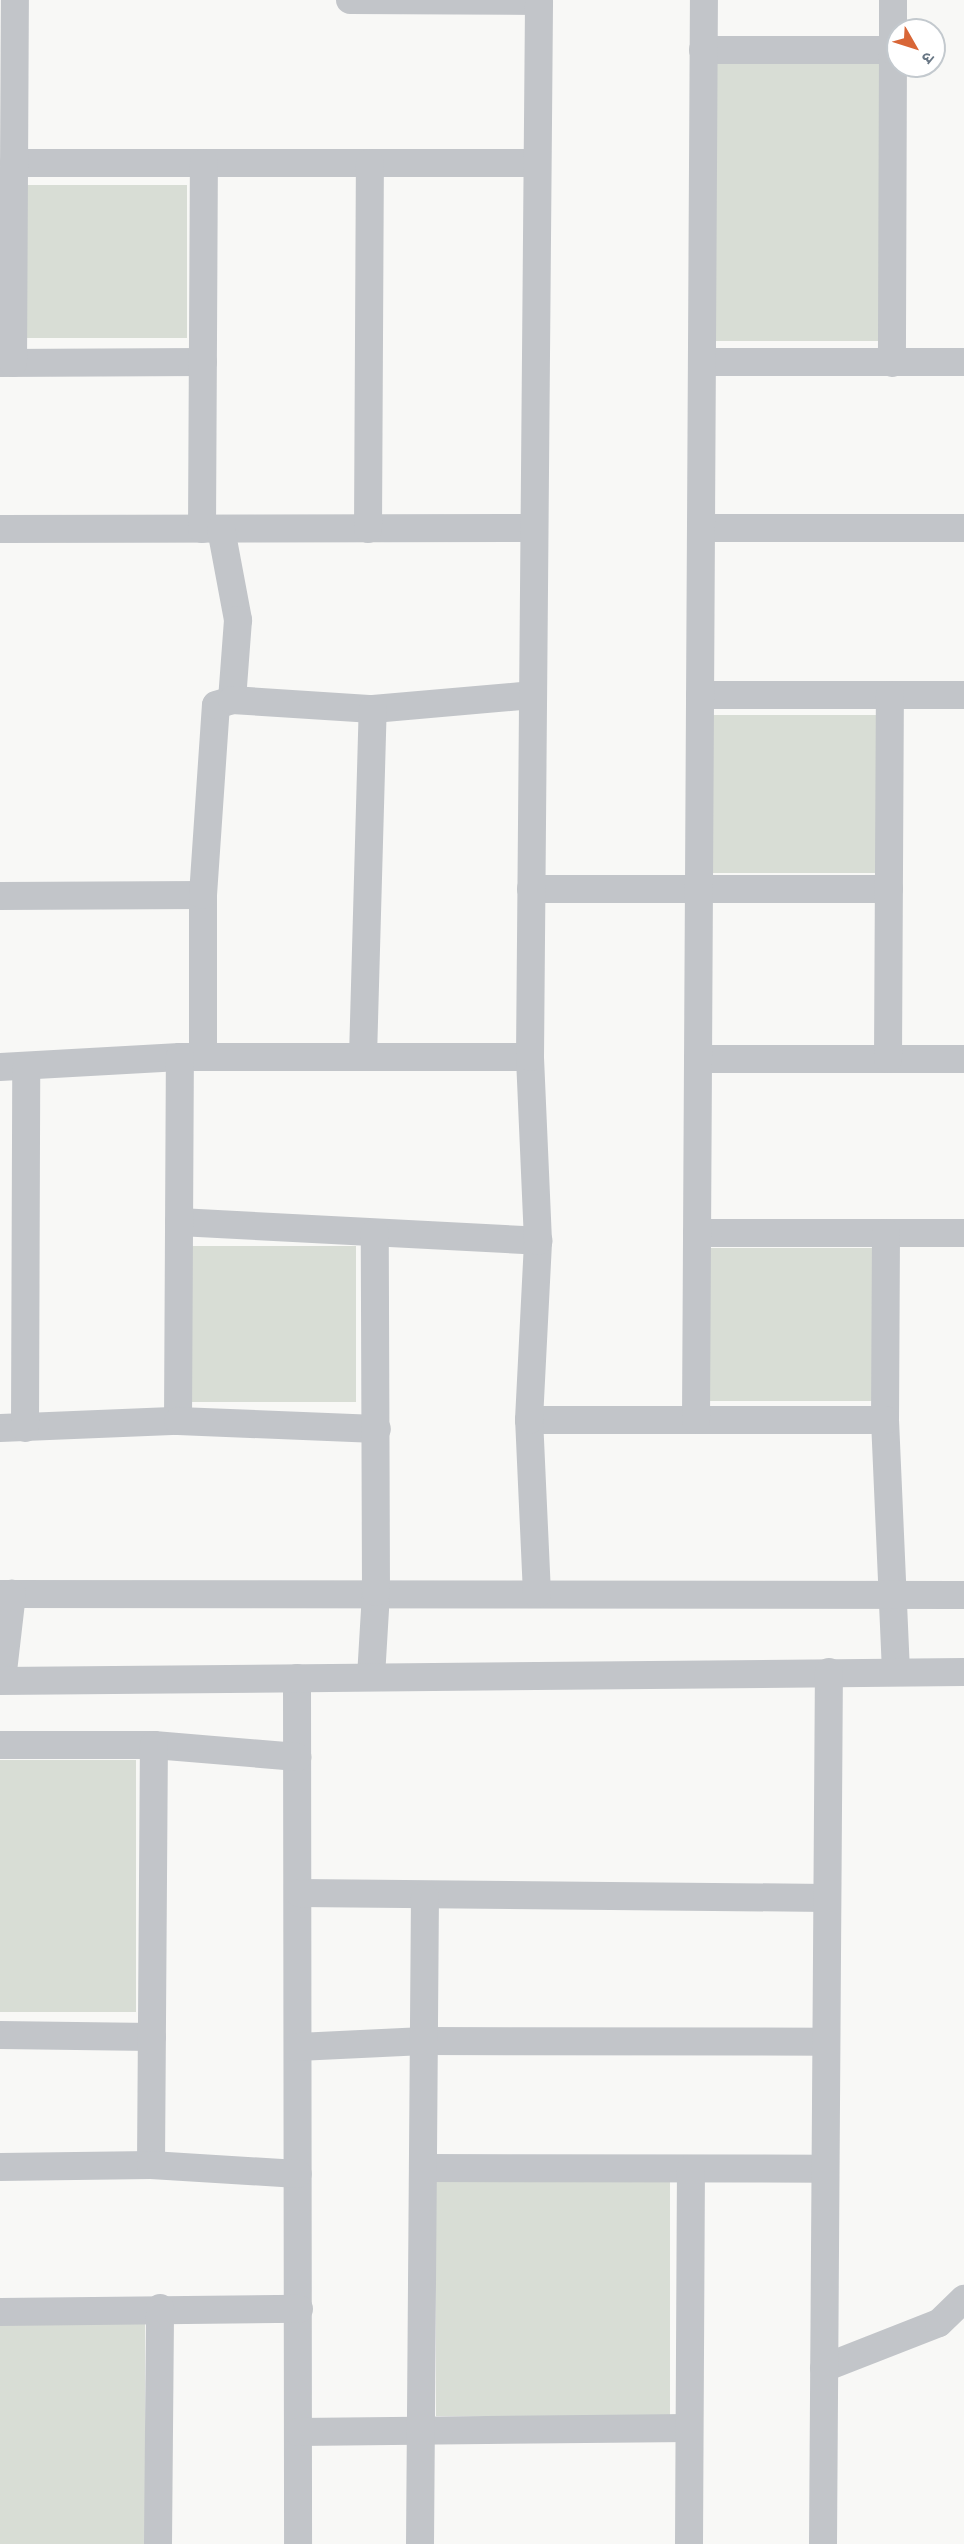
<!DOCTYPE html>
<html>
<head>
<meta charset="utf-8">
<style>
	body { margin:0 }
	#map { position:relative; width:964px; height:2544px; overflow:hidden; background:#f8f8f6; font-family:"IBM Plex Sans","Noto Sans Devanagari",sans-serif }
	div>[style] { position:absolute }
	.green>* { inset:0; background:#d8ddd5; transform-origin:0 0 }
	.minor>* { height:28px; margin:-14px; padding:0 14px; transform-origin:14px; border-radius:14px; background:#c2c5c9 }
	span { translate:-50% -50%; white-space:nowrap; text-align:center; line-height:1.15; -webkit-text-stroke:6px #fff; paint-order:stroke }
	.north { position:absolute; left:886px; top:18px; width:60px; height:60px; box-sizing:border-box; background:#fff; border:2px solid #c3c9ce; border-radius:50%; rotate:129deg; font-size:16px; font-weight:700; line-height:24px; text-align:center; color:#697785 }
	.north::after { content:''; display:block; margin:auto; width:21px; height:27px; background:#d86637; clip-path:polygon(50% 0,100% 100%,50% 72%,0 100%) }
</style>
</head>
<body>
<div id="map">
	<div class="green">
		<i style="left:712px;top:64px;width:167px;height:277px"></i>
		<i style="left:25px;top:185px;width:162px;height:153px"></i>
		<i style="left:712px;top:715px;width:166px;height:158px"></i>
		<i style="left:191px;top:1246px;width:165px;height:156px"></i>
		<i style="left:709px;top:1248px;width:163px;height:153px"></i>
		<i style="left:0;top:1760px;width:136px;height:252px"></i>
		<i style="left:436px;top:2182px;width:234px;height:234px"></i>
		<i style="left:0;top:2318px;width:145px;height:226px"></i>
	</div>
	<div class="minor">
		<i style="left:350px;top:0;width:189px;rotate:0.3deg"></i>
		<i style="left:703px;top:50px;width:190px"></i>
		<i style="left:893px;top:50px;width:313px;rotate:90.2deg"></i>
		<i style="left:893px;top:50px;width:50px;rotate:-90deg"></i>
		<i style="left:14px;top:163px;width:520px"></i>
		<i style="left:702px;top:362px;width:262px"></i>
		<i style="left:0;top:363px;width:203px;rotate:-0.3deg"></i>
		<i style="left:13px;top:363px;width:363px;rotate:-89.7deg"></i>
		<i style="left:701px;top:528px;width:263px"></i>
		<i style="left:0;top:529px;width:532px;rotate:-0.11deg"></i>
		<i style="left:202px;top:529px;width:366px;rotate:-89.7deg"></i>
		<i style="left:221px;top:529px;width:93px;rotate:79.4deg"></i>
		<i style="left:238px;top:620px;width:80px;rotate:94.3deg"></i>
		<i style="left:368px;top:529px;width:366px;rotate:-89.7deg"></i>
		<i style="left:700px;top:695px;width:264px"></i>
		<i style="left:531px;top:889px;width:358px"></i>
		<i style="left:0;top:896px;width:203px;rotate:-0.3deg"></i>
		<i style="left:203px;top:1057px;width:162px;rotate:-90deg"></i>
		<i style="left:203px;top:895px;width:190px;rotate:-86.1deg"></i>
		<i style="left:216px;top:705px;width:17px;rotate:-17deg"></i>
		<i style="left:232px;top:700px;width:141px;rotate:3.7deg"></i>
		<i style="left:373px;top:709px;width:160px;rotate:-5deg"></i>
		<i style="left:363px;top:1057px;width:348px;rotate:-88.4deg"></i>
		<i style="left:698px;top:1059px;width:266px"></i>
		<i style="left:888px;top:1059px;width:364px;rotate:-89.7deg"></i>
		<i style="left:0;top:1067px;width:180px;rotate:-3.2deg"></i>
		<i style="left:180px;top:1057px;width:350px"></i>
		<i style="left:179px;top:1222px;width:360px;rotate:3deg"></i>
		<i style="left:697px;top:1233px;width:267px"></i>
		<i style="left:886px;top:1233px;width:187px;rotate:90.3deg"></i>
		<i style="left:885px;top:1420px;width:252px;rotate:87.5deg"></i>
		<i style="left:529px;top:1420px;width:356px"></i>
		<i style="left:696px;top:1420px;width:1420px;rotate:-89.68deg"></i>
		<i style="left:178px;top:1421px;width:364px;rotate:-89.7deg"></i>
		<i style="left:0;top:1428px;width:178px;rotate:-2.3deg"></i>
		<i style="left:178px;top:1421px;width:199px;rotate:2.3deg"></i>
		<i style="left:25px;top:1428px;width:359px;rotate:-89.8deg"></i>
		<i style="left:0;top:1594px;width:964px;rotate:0.06deg"></i>
		<i style="left:537px;top:1594px;width:174px;rotate:-92.6deg"></i>
		<i style="left:529px;top:1420px;width:179px;rotate:-87.1deg"></i>
		<i style="left:538px;top:1241px;width:184px;rotate:-92.5deg"></i>
		<i style="left:530px;top:1057px;width:1057px;rotate:-89.51deg"></i>
		<i style="left:371px;top:1677px;width:85px;rotate:-86.6deg"></i>
		<i style="left:376px;top:1592px;width:359px;rotate:-90.2deg"></i>
		<i style="left:297px;top:1678px;width:866px;rotate:89.93deg"></i>
		<i style="left:2px;top:1680px;width:87px;rotate:-83.4deg"></i>
		<i style="left:0;top:1681px;width:964px;rotate:-0.53deg"></i>
		<i style="left:0;top:1745px;width:154px"></i>
		<i style="left:154px;top:1745px;width:144px;rotate:4.8deg"></i>
		<i style="left:299px;top:1893px;width:528px;rotate:0.54deg"></i>
		<i style="left:0;top:2035px;width:152px;rotate:0.8deg"></i>
		<i style="left:298px;top:2047px;width:126px;rotate:-2.7deg"></i>
		<i style="left:424px;top:2041px;width:402px;rotate:0.1deg"></i>
		<i style="left:151px;top:2165px;width:420px;rotate:-89.6deg"></i>
		<i style="left:0;top:2167px;width:151px;rotate:-0.8deg"></i>
		<i style="left:151px;top:2165px;width:147px;rotate:3.5deg"></i>
		<i style="left:423px;top:2168px;width:402px;rotate:0.1deg"></i>
		<i style="left:0;top:2312px;width:299px;rotate:-0.6deg"></i>
		<i style="left:824px;top:2368px;width:123px;rotate:-21.4deg"></i>
		<i style="left:939px;top:2323px;width:35px;rotate:-44deg"></i>
		<i style="left:298px;top:2432px;width:391px;rotate:-0.6deg"></i>
		<i style="left:158px;top:2544px;width:236px;rotate:-89.5deg"></i>
		<i style="left:420px;top:2544px;width:647px;rotate:-89.56deg"></i>
		<i style="left:689px;top:2544px;width:375px;rotate:-89.7deg"></i>
		<i style="left:823px;top:2544px;width:872px;rotate:-89.61deg"></i>
	</div>
	<div class="north">उ</div>
</div>
</body>
</html>
